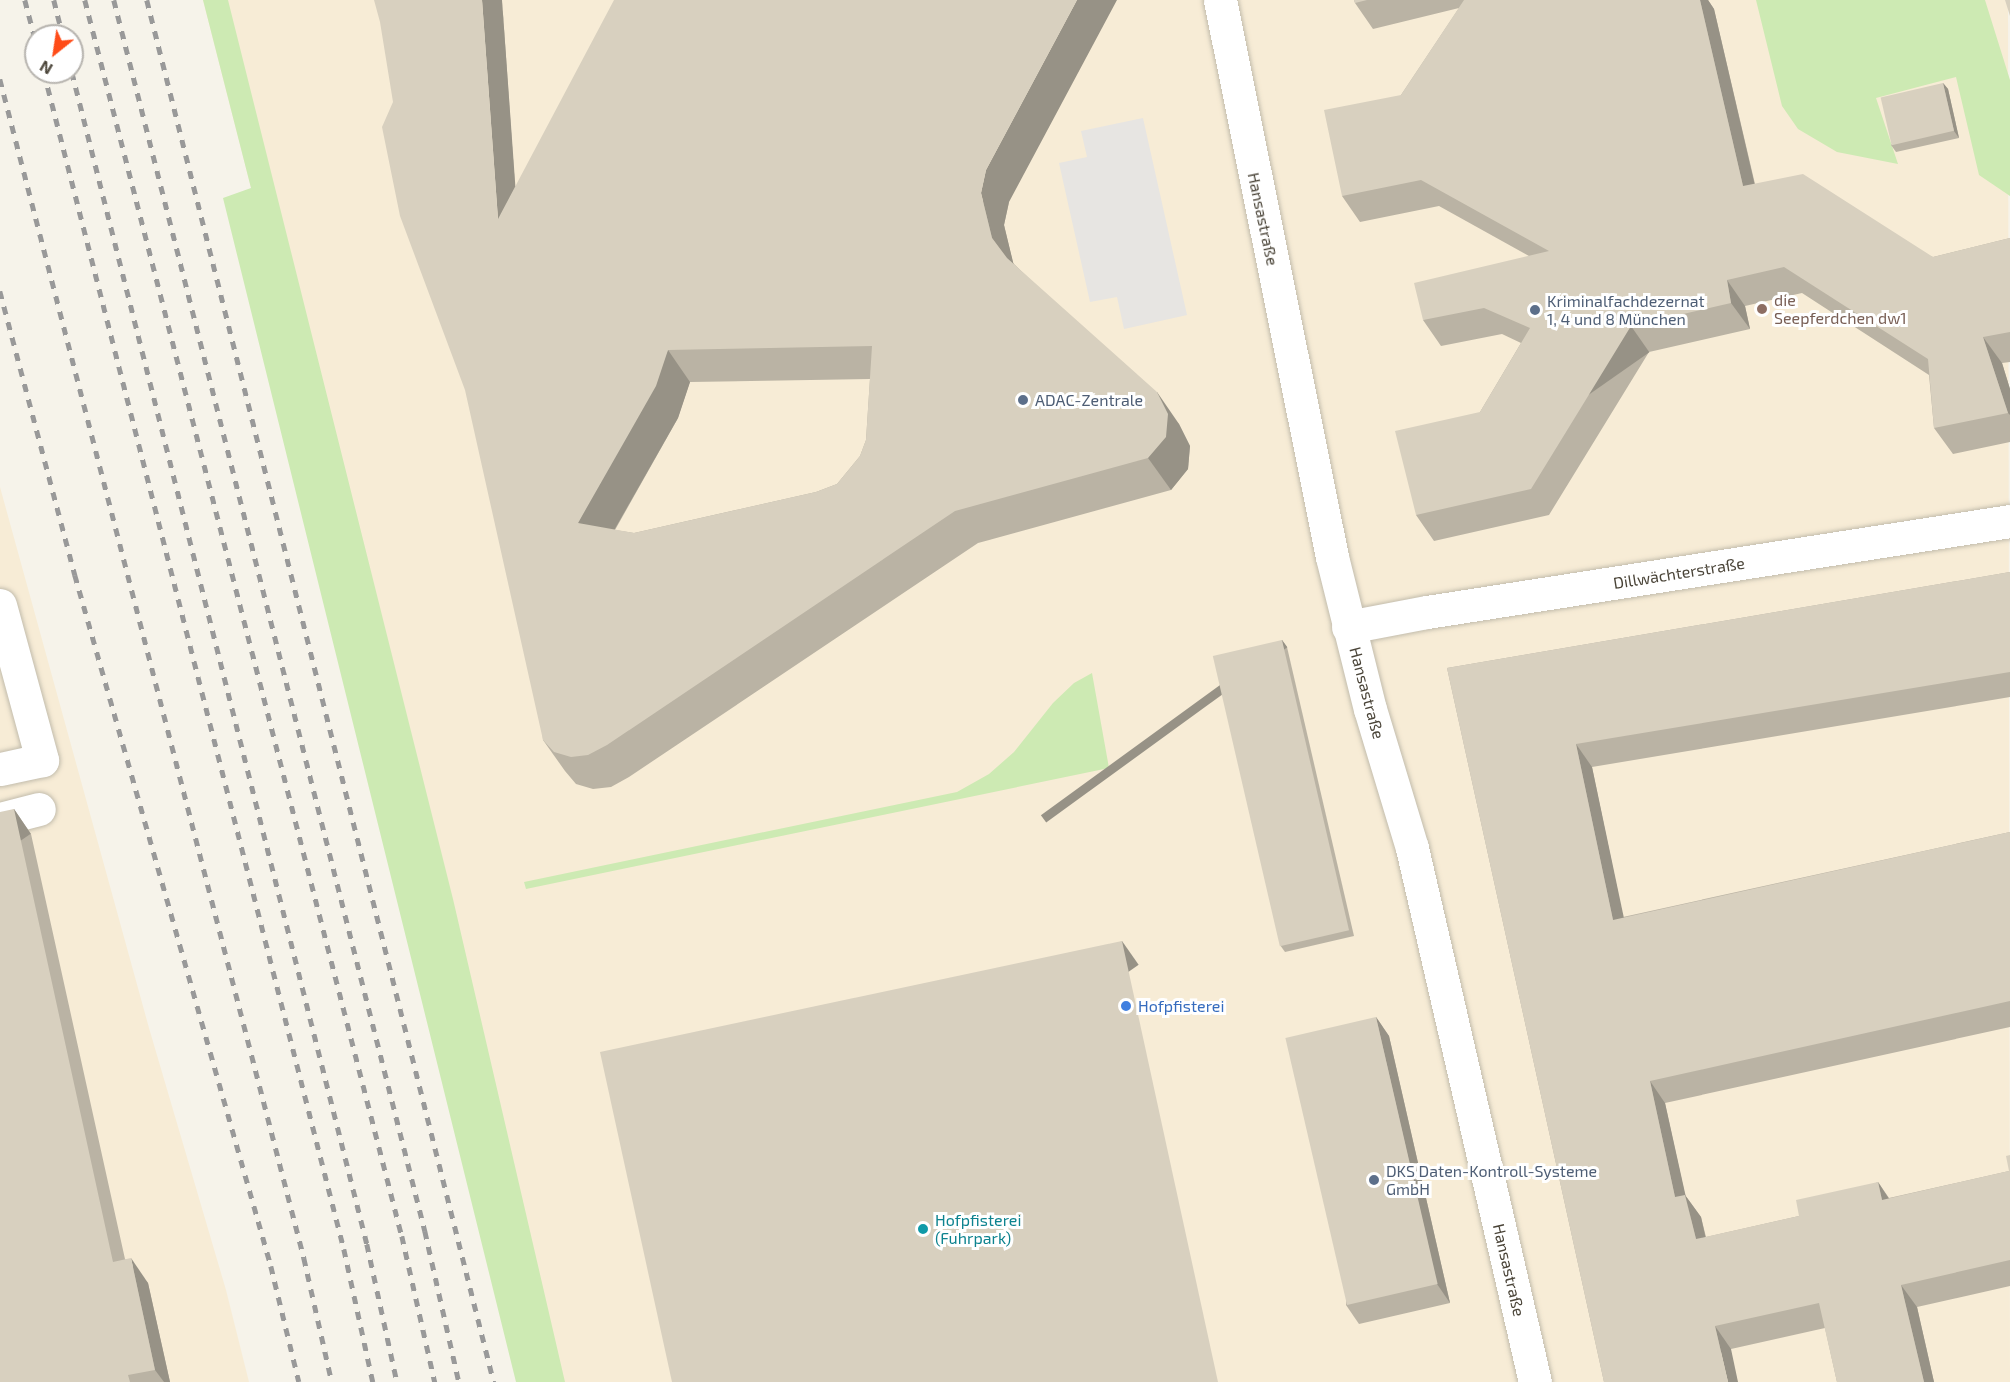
<!DOCTYPE html>
<html>
<head>
<meta charset="utf-8">
<style>
	body { margin:0 }
	#map { position:relative; width:2010px; height:1382px; overflow:hidden; background:#f6f3ea; font-family:"Exo 2",sans-serif }
	div>[style] { position:absolute }
	.commercial>* { inset:0; background:#f7ecd6 }
	.green>* { inset:0; background:#cdeab3 }
	.parking>* { inset:0; background:#e7e5e2 }
	.roads { filter:drop-shadow(0 0 2px #c2bcac) drop-shadow(0 0 2px #c2bcac) }
	.minor>* { height:33px; margin:-16.5px; padding:0 16.5px; transform-origin:16.5px; border-radius:16.5px; background:#fff }
	.rail>* { height:4.5px; margin-top:-2.25px; transform-origin:0; background:repeating-linear-gradient(90deg,#999 0 8px,transparent 0 16px) }
	.wall>* { inset:0; background:#bab3a4 }
	.shaded-wall>* { inset:0; background:#979286; transform-origin:0 0 }
	.building>* { inset:0; background:#d8d0bf; transform-origin:0 0 }
	.dots>* { width:16px; height:16px; translate:-50% -50%; box-sizing:border-box; border:3px solid #fff; border-radius:50% }
	span { translate:-50% -50%; white-space:nowrap; text-align:center; line-height:1.15; -webkit-text-stroke:6px #fff; paint-order:stroke }
	.street-label { font-size:16px; color:#4a4438 }
	.education-label { font-size:16px; color:#785e54 }
	.left { translate:0 -50%; text-align:left }
	.service-label { font-size:16px; color:#4e5e75 }
	.shop-label { font-size:16px; color:#366cbe }
	.culture-label { font-size:16px; color:#0d838f }
	.north { position:absolute; left:24px; top:24px; width:60px; height:60px; box-sizing:border-box; background:#fff; border:2px solid #b7b4af; border-radius:50%; rotate:210deg; font-size:16px; font-weight:700; line-height:24px; text-align:center; color:#4a4438 }
	.north::after { content:''; display:block; margin:auto; width:21px; height:27px; background:#ff4c18; clip-path:polygon(50% 0,100% 100%,50% 72%,0 100%) }
</style>
</head>
<body>
<div id="map">
	<div class="commercial">
		<i style="clip-path:polygon(203px 0,2008px 0,2010px 1382px,557px 1382px)"></i>
		<i style="clip-path:polygon(0 487px,149px 1028px,226px 1290px,249px 1382px,0 1382px)"></i>
	</div>
	<div class="green">
		<i style="clip-path:polygon(203px 0,228px 0,453px 899px,565px 1382px,516px 1382px,223px 198px,251px 188px)"></i>
		<i style="clip-path:polygon(1756px 0,1985px 0,2010px 80px,2010px 196px,1979px 175px,1956px 77px,1876px 98px,1898px 164px,1837px 152px,1798px 129px,1782px 106px)"></i>
		<i style="clip-path:polygon(1092px 673px,1109px 768px,526px 889px,524px 882px,957px 792px,989px 774px,1014px 752px,1053px 703px,1074px 683px)"></i>
	</div>
	<div class="parking">
		<i style="clip-path:polygon(1143px 118px,1187px 315px,1124px 329px,1117px 297px,1090px 302px,1059px 163px,1087px 157px,1081px 131px)"></i>
	</div>
	<div class="roads">
		<div class="minor">
			<i style="left:1220px;top:0;width:568px;rotate:78.63deg"></i>
			<i style="left:1332px;top:557px;width:157px;rotate:76deg"></i>
			<i style="left:1370px;top:709px;width:145px;rotate:73.2deg"></i>
			<i style="left:1412px;top:848px;width:548px;rotate:77.03deg"></i>
			<i style="left:0;top:605px;width:161px;rotate:74.8deg"></i>
			<i style="left:42px;top:760px;width:43px;rotate:167.9deg"></i>
			<i style="left:1348px;top:627px;width:80px;rotate:-10.8deg"></i>
			<i style="left:1427px;top:612px;width:590px;rotate:-8.87deg"></i>
			<i style="left:0;top:819px;width:40px;rotate:-14.4deg"></i>
		</div>
	</div>
	<div class="rail">
		<i style="left:25px;top:0;width:43px;rotate:75.3deg"></i>
		<i style="left:54px;top:0;width:37px;rotate:76deg"></i>
		<i style="left:85px;top:0;width:1276px;rotate:75.62deg"></i>
		<i style="left:402px;top:1236px;width:150px;rotate:77.3deg"></i>
		<i style="left:114px;top:0;width:1270px;rotate:75.82deg"></i>
		<i style="left:425px;top:1231px;width:155px;rotate:77.3deg"></i>
		<i style="left:147px;top:0;width:1425px;rotate:75.91deg"></i>
		<i style="left:44px;top:72px;width:1215px;rotate:75.7deg"></i>
		<i style="left:344px;top:1249px;width:136px;rotate:77.7deg"></i>
		<i style="left:72px;top:72px;width:1209px;rotate:75.87deg"></i>
		<i style="left:367px;top:1244px;width:141px;rotate:77.7deg"></i>
		<i style="left:0;top:79px;width:1218px;rotate:75.54deg"></i>
		<i style="left:304px;top:1258px;width:127px;rotate:77.3deg"></i>
		<i style="left:0;top:291px;width:294px;rotate:75.2deg"></i>
		<i style="left:75px;top:575px;width:718px;rotate:74.16deg"></i>
		<i style="left:271px;top:1266px;width:119px;rotate:76.4deg"></i>
	</div>
	<div class="wall">
		<i style="clip-path:polygon(evenodd,502px 0,515px 186px,1009px 202px,1004px 225px,1013px 263px,1179px 424px,1190px 446px,1188px 469px,1171px 490px,978px 543px,629px 777px,611px 787px,593px 789px,576px 784px,565px 771px,543px 740px,502px 0,870px 379px,866px 440px,860px 456px,837px 484px,816px 492px,634px 533px,615px 530px,678px 418px,690px 382px,870px 379px)"></i>
		<i style="clip-path:polygon(1354px 0,1708px 0,1714px 9px,1755px 184px,1933px 257px,2010px 238px,2010px 362px,2002px 363px,2010px 389px,2010px 442px,1953px 454px,1934px 428px,1929px 375px,1802px 293px,1745px 306px,1750px 329px,1649px 352px,1549px 515px,1434px 541px,1416px 515px,1480px 412px,1521px 343px,1502px 334px,1441px 346px,1423px 320px,1529px 256px,1439px 206px,1360px 222px,1342px 196px,1401px 95px,1459px 8px,1373px 29px,1355px 3px)"></i>
		<i style="clip-path:polygon(1943px 83px,1948px 89px,1959px 138px,1896px 152px,1891px 145px)"></i>
		<i style="clip-path:polygon(2010px 572px,2010px 697px,1592px 767px,1623px 917px,2010px 832px,2010px 1027px,1665px 1103px,1685px 1195px,1701px 1217px,1706px 1237px,1799px 1216px,1878px 1182px,1889px 1198px,2009px 1171px,2010px 1155px,2010px 1286px,1917px 1307px,1934px 1382px,1837px 1382px,1825px 1328px,1731px 1349px,1604px 1382px,1447px 668px)"></i>
		<i style="clip-path:polygon(1282px 640px,1287px 647px,1354px 936px,1285px 952px,1280px 945px)"></i>
		<i style="clip-path:polygon(14px 809px,31px 834px,125px 1259px,148px 1283px,170px 1382px,0 1382px)"></i>
		<i style="clip-path:polygon(1376px 1017px,1389px 1036px,1450px 1303px,1359px 1324px,1346px 1305px)"></i>
	</div>
	<div class="shaded-wall">
		<i style="clip-path:polygon(482px 0,502px 0,520px 251px,498px 219px)"></i>
		<i style="clip-path:polygon(1077px 0,1117px 0,1009px 202px,1004px 225px,1015px 270px,992px 238px,981px 193px,986px 170px)"></i>
		<i style="clip-path:polygon(1700px 0,1708px 0,1714px 9px,1761px 212px,1743px 186px)"></i>
		<i style="clip-path:polygon(1943px 83px,1948px 89px,1959px 138px,1954px 131px)"></i>
		<i style="clip-path:polygon(1727px 280px,1745px 306px,1750px 329px,1731px 303px)"></i>
		<i style="left:1631px;top:326px;width:32px;height:191px;rotate:55deg"></i>
		<i style="clip-path:polygon(1983px 337px,2002px 363px,2010px 389px,2010px 415px,2008px 413px)"></i>
		<i style="clip-path:polygon(668px 350px,690px 382px,678px 418px,600px 555px,578px 523px)"></i>
		<i style="clip-path:polygon(1157px 392px,1179px 424px,1190px 446px,1188px 469px,1171px 490px,1148px 458px)"></i>
		<i style="left:1282px;top:640px;width:9px;height:298px;rotate:54deg"></i>
		<i style="clip-path:polygon(1576px 744px,1592px 767px,1629px 942px,1613px 920px)"></i>
		<i style="left:14px;top:809px;width:30px;height:464px;rotate:56deg"></i>
		<i style="left:1122px;top:941px;width:29px;height:451px;rotate:55deg"></i>
		<i style="clip-path:polygon(1376px 1017px,1389px 1036px,1450px 1303px,1437px 1284px)"></i>
		<i style="clip-path:polygon(1650px 1081px,1665px 1103px,1691px 1220px,1675px 1197px)"></i>
		<i style="clip-path:polygon(1878px 1182px,1893px 1205px,1882px 1200px)"></i>
		<i style="clip-path:polygon(1685px 1195px,1701px 1217px,1711px 1262px,1696px 1239px)"></i>
		<i style="clip-path:polygon(131px 1258px,148px 1283px,170px 1382px,164px 1382px,155px 1370px)"></i>
		<i style="clip-path:polygon(1901px 1285px,1917px 1307px,1934px 1382px,1924px 1382px)"></i>
		<i style="clip-path:polygon(1715px 1326px,1731px 1349px,1738px 1382px,1728px 1382px)"></i>
	</div>
	<div class="building">
		<i style="clip-path:polygon(evenodd,374px 0,482px 0,498px 219px,614px 0,1077px 0,986px 170px,981px 193px,992px 238px,1007px 258px,1157px 392px,1168px 414px,1166px 437px,1148px 458px,955px 511px,607px 745px,588px 755px,571px 757px,554px 752px,543px 740px,465px 390px,400px 216px,382px 127px,393px 102px,380px 22px,374px 0,872px 346px,866px 440px,860px 456px,837px 484px,816px 492px,634px 533px,578px 523px,656px 386px,668px 350px,872px 346px)"></i>
		<i style="clip-path:polygon(1354px 0,1367px 0,1355px 3px)"></i>
		<i style="clip-path:polygon(1464px 0,1700px 0,1743px 186px,1803px 174px,1933px 257px,2010px 238px,2010px 332px,1983px 337px,2008px 413px,1934px 428px,1928px 359px,1784px 267px,1727px 280px,1731px 303px,1631px 326px,1531px 489px,1416px 515px,1395px 431px,1480px 412px,1530px 328px,1484px 308px,1423px 320px,1414px 283px,1549px 251px,1421px 180px,1342px 196px,1324px 110px,1401px 95px)"></i>
		<i style="clip-path:polygon(2005px 0,2010px 0,2010px 16px)"></i>
		<i style="left:1943px;top:83px;width:49px;height:64px;rotate:77deg"></i>
		<i style="clip-path:polygon(2010px 572px,2010px 672px,1576px 744px,1613px 920px,2010px 832px,2010px 1001px,1650px 1081px,1675px 1197px,1685px 1195px,1696px 1239px,1799px 1216px,1796px 1200px,1878px 1182px,1882px 1200px,2009px 1171px,2006px 1156px,2010px 1155px,2010px 1260px,1901px 1285px,1924px 1382px,1837px 1382px,1819px 1303px,1715px 1326px,1728px 1382px,1604px 1382px,1447px 668px)"></i>
		<i style="left:1282px;top:640px;width:298px;height:71px;rotate:77deg"></i>
		<i style="clip-path:polygon(14px 809px,113px 1262px,131px 1258px,155px 1370px,128px 1375px,130px 1382px,0 1382px,0 812px)"></i>
		<i style="clip-path:polygon(1122px 941px,1218px 1382px,672px 1382px,600px 1052px)"></i>
		<i style="left:1376px;top:1017px;width:274px;height:93px;rotate:77deg"></i>
	</div>
	<div class="dots">
		<i style="left:1762px;top:309px;background:#8d6e63"></i>
		<i style="left:1535px;top:310px;background:#5c6f8a"></i>
		<i style="left:1023px;top:400px;background:#5c6f8a"></i>
		<i style="left:1126px;top:1006px;background:#3f7fe0"></i>
		<i style="left:1374px;top:1180px;background:#5c6f8a"></i>
		<i style="left:923px;top:1229px;background:#0f9aa8"></i>
	</div>
	<div class="street-label">
		<span style="left:1263px;top:219px;rotate:78deg">Hansastraße</span>
		<span style="left:1679px;top:573px;rotate:-9deg">Dillwächterstraße</span>
		<span style="left:1367px;top:693px;rotate:75deg">Hansastraße</span>
		<span style="left:1509px;top:1270px;rotate:77deg">Hansastraße</span>
	</div>
	<div class="education-label">
		<span class="left" style="left:1774px;top:309px">die<br>Seepferdchen dw1</span>
	</div>
	<div class="service-label">
		<span class="left" style="left:1547px;top:310px">Kriminalfachdezernat<br>1, 4 und 8 München</span>
		<span class="left" style="left:1035px;top:400px">ADAC-Zentrale</span>
		<span class="left" style="left:1386px;top:1180px">DKS Daten-Kontroll-Systeme<br>GmbH</span>
	</div>
	<div class="shop-label">
		<span class="left" style="left:1138px;top:1006px">Hofpfisterei</span>
	</div>
	<div class="culture-label">
		<span class="left" style="left:935px;top:1229px">Hofpfisterei<br>(Fuhrpark)</span>
	</div>
	<div class="north">N</div>
</div>
</body>
</html>
